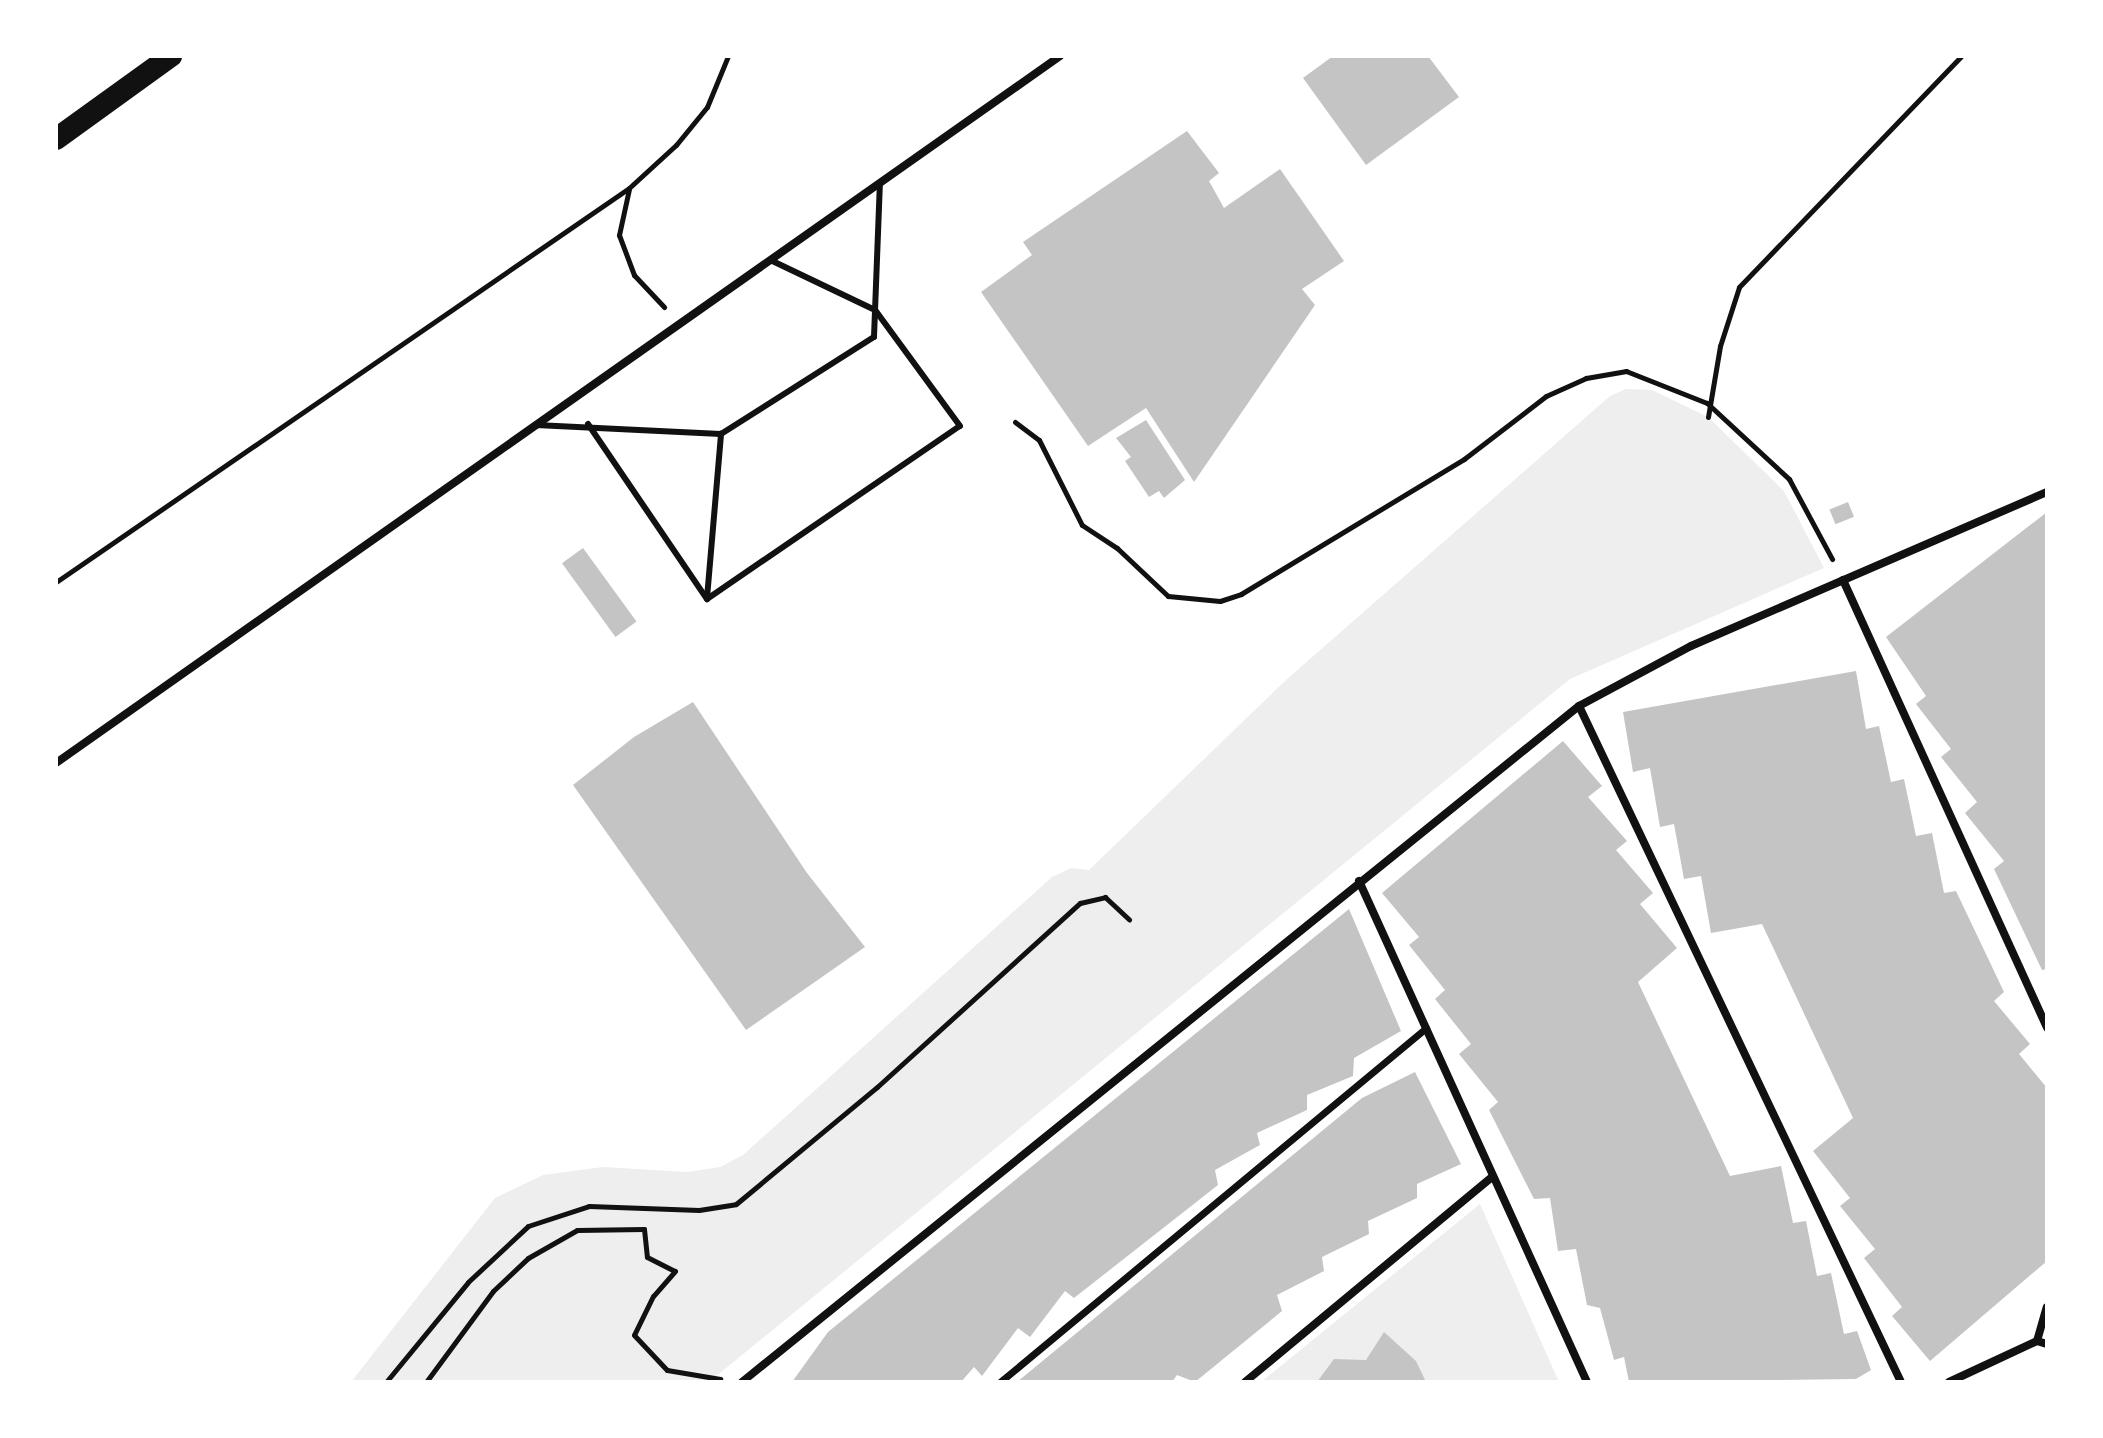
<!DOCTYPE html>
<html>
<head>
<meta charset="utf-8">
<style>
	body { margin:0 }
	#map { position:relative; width:2103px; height:1438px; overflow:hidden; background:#fff; font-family:"Exo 2",sans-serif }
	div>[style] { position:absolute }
	.green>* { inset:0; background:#eee }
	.building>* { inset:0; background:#c4c4c4; transform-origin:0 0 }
	.path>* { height:5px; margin:-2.5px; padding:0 2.5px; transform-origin:2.5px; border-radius:2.5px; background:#111 }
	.service>* { height:6px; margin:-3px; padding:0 3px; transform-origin:3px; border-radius:3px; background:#111 }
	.pedestrian>* { height:7px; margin:-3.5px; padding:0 3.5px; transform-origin:3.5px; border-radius:3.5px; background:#111 }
	.minor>* { height:8px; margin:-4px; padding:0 4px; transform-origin:4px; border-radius:4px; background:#111 }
	.trunk>* { height:22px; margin:-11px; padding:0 11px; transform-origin:11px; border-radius:11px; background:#111 }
	span { translate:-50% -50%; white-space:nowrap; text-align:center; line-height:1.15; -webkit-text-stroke:6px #fff; paint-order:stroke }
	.frame { position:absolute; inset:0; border:58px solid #fff; pointer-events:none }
</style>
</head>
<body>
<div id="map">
	<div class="green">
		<i style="clip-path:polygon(1626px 389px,1652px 390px,1708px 417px,1784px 491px,1824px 568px,1570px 679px,709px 1382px,351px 1382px,495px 1198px,543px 1175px,603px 1167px,688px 1172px,720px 1167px,743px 1155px,1052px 877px,1071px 868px,1089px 870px,1286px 680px,1610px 396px)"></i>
		<i style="clip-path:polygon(1480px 1204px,1559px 1382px,1261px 1382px)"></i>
	</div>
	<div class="building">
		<i style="clip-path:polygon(1333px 56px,1428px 56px,1459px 97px,1366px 165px,1303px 78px)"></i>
		<i style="clip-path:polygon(1187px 131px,1219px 173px,1209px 181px,1224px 208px,1280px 169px,1344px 261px,1302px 289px,1315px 305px,1194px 482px,1146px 408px,1088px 446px,981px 292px,1032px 255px,1023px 242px)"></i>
		<i style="clip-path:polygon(1146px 420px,1185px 480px,1164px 498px,1159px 491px,1149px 497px,1125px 461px,1131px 457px,1116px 438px)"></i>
		<i style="left:1848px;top:502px;width:16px;height:20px;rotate:68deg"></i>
		<i style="clip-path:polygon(2047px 512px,2047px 969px,2042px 970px,1994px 869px,2004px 861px,1965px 813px,1977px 802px,1941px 757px,1951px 749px,1916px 704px,1926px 696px,1886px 637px)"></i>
		<i style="left:583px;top:548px;width:91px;height:26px;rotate:54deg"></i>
		<i style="clip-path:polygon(1856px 671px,1866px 729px,1879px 726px,1891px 782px,1904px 779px,1916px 836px,1932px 833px,1944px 893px,1956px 891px,2004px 992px,1994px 1001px,2030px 1044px,2019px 1054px,2047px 1088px,2047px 1261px,1930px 1361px,1892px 1316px,1902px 1307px,1864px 1258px,1875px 1249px,1840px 1206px,1850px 1198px,1813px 1151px,1853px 1118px,1762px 924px,1711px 933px,1701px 876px,1684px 879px,1674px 824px,1660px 827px,1650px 768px,1633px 772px,1623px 712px)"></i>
		<i style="clip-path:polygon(693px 702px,807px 873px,865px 947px,746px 1030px,573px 785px,634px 737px)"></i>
		<i style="clip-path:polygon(1563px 741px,1602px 786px,1588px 797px,1627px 841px,1616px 850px,1653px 893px,1640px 904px,1677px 948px,1638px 982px,1730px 1176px,1781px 1166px,1793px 1223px,1806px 1221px,1817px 1276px,1831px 1273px,1844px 1334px,1857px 1331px,1871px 1370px,1856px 1379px,1629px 1382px,1624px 1357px,1614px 1360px,1600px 1308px,1587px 1305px,1576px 1249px,1558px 1251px,1550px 1198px,1534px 1199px,1489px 1110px,1498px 1102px,1459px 1054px,1471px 1044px,1435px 999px,1445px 990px,1409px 945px,1419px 937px,1382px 893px)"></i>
		<i style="clip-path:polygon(1349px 909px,1401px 1031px,1354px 1058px,1353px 1076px,1307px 1095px,1307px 1110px,1257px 1133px,1260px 1145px,1215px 1170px,1218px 1185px,1074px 1298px,1065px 1291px,1030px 1337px,1018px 1328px,982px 1376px,974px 1367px,961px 1382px,792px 1382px,828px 1332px)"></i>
		<i style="clip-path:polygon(1415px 1072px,1461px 1164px,1417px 1184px,1417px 1198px,1368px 1221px,1369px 1234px,1322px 1257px,1324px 1271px,1277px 1295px,1282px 1311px,1195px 1382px,1177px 1375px,1172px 1382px,1017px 1382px,1362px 1098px)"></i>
		<i style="clip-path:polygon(1384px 1332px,1416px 1361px,1426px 1382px,1317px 1382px,1334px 1359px,1366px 1360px)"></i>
	</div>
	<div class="path">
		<i style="left:629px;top:189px;width:47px;rotate:102.3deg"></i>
		<i style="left:619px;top:235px;width:43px;rotate:69.4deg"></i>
		<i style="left:634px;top:275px;width:44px;rotate:46.8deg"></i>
		<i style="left:1708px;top:417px;width:72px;rotate:-80.4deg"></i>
		<i style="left:1720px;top:346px;width:62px;rotate:-72.1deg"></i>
		<i style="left:1739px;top:287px;width:320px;rotate:-46.1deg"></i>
		<i style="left:1015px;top:422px;width:30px;rotate:37deg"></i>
		<i style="left:1039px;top:440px;width:95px;rotate:63.2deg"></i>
		<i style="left:1082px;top:525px;width:42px;rotate:33.3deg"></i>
		<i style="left:1117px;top:548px;width:70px;rotate:43.3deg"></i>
		<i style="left:1168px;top:596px;width:52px;rotate:5.5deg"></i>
		<i style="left:1220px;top:601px;width:22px;rotate:-18deg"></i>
		<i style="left:1241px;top:594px;width:261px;rotate:-31.2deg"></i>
		<i style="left:1464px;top:459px;width:103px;rotate:-37.5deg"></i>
		<i style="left:1546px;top:396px;width:44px;rotate:-24.2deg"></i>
		<i style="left:1586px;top:378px;width:41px;rotate:-9.9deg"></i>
		<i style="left:1626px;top:371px;width:87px;rotate:21.6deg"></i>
		<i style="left:1707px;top:403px;width:112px;rotate:42.8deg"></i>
		<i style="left:1789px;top:479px;width:91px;rotate:61.7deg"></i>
		<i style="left:56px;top:582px;width:695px;rotate:-34.51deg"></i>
		<i style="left:629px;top:188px;width:64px;rotate:-42.5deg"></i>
		<i style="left:676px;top:145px;width:49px;rotate:-50.8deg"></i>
		<i style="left:707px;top:107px;width:55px;rotate:-67.6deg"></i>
		<i style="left:386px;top:1382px;width:129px;rotate:-50.6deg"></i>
		<i style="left:468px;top:1282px;width:82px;rotate:-43deg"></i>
		<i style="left:528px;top:1226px;width:64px;rotate:-18.2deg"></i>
		<i style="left:589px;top:1206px;width:110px;rotate:2.1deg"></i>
		<i style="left:699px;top:1210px;width:37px;rotate:-9deg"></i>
		<i style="left:736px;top:1204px;width:183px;rotate:-39.7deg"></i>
		<i style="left:877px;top:1087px;width:274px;rotate:-42.2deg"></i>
		<i style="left:1080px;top:903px;width:26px;rotate:-13deg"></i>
		<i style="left:1105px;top:897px;width:33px;rotate:43deg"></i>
		<i style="left:426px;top:1382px;width:113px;rotate:-53.6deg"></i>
		<i style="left:493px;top:1291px;width:48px;rotate:-43.3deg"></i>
		<i style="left:528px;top:1258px;width:56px;rotate:-29.7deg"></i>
		<i style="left:577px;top:1230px;width:67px;rotate:-0.9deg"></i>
		<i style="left:644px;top:1229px;width:28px;rotate:84deg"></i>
		<i style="left:647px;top:1257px;width:31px;rotate:27deg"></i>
		<i style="left:675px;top:1271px;width:33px;rotate:131deg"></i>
		<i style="left:653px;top:1296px;width:43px;rotate:116deg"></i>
		<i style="left:634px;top:1335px;width:48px;rotate:46.7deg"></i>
		<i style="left:667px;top:1370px;width:54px;rotate:9.6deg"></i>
	</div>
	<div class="service">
		<i style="left:588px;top:424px;width:212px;rotate:55.8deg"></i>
		<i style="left:707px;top:599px;width:306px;rotate:-34.4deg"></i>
		<i style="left:960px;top:426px;width:144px;rotate:-126.2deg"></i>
		<i style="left:875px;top:310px;width:116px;rotate:-154.5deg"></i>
		<i style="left:536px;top:425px;width:185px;rotate:2.8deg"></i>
		<i style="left:721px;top:434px;width:181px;rotate:-32.4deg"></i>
		<i style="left:874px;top:337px;width:154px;rotate:-87.8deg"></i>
		<i style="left:707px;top:598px;width:165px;rotate:-85.1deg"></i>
	</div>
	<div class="pedestrian">
		<i style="left:1000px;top:1382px;width:554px;rotate:-39.73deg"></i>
	</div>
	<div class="minor">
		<i style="left:1843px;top:580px;width:492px;rotate:65.5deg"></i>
		<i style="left:1579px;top:706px;width:749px;rotate:64.53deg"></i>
		<i style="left:56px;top:763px;width:1228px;rotate:-35.15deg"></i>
		<i style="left:1359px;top:881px;width:550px;rotate:65.53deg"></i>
		<i style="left:2037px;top:1341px;width:35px;rotate:-74deg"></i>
		<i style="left:742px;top:1382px;width:1076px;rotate:-38.93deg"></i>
		<i style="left:1579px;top:706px;width:127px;rotate:-28.2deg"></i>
		<i style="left:1691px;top:646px;width:388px;rotate:-23.4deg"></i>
		<i style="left:1245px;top:1382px;width:322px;rotate:-39.7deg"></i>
		<i style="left:1949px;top:1382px;width:97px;rotate:-25deg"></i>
		<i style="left:2037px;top:1341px;width:10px;rotate:17deg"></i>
	</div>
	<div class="trunk">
		<i style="left:56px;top:139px;width:142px;rotate:-35.8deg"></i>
	</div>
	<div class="frame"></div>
</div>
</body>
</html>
